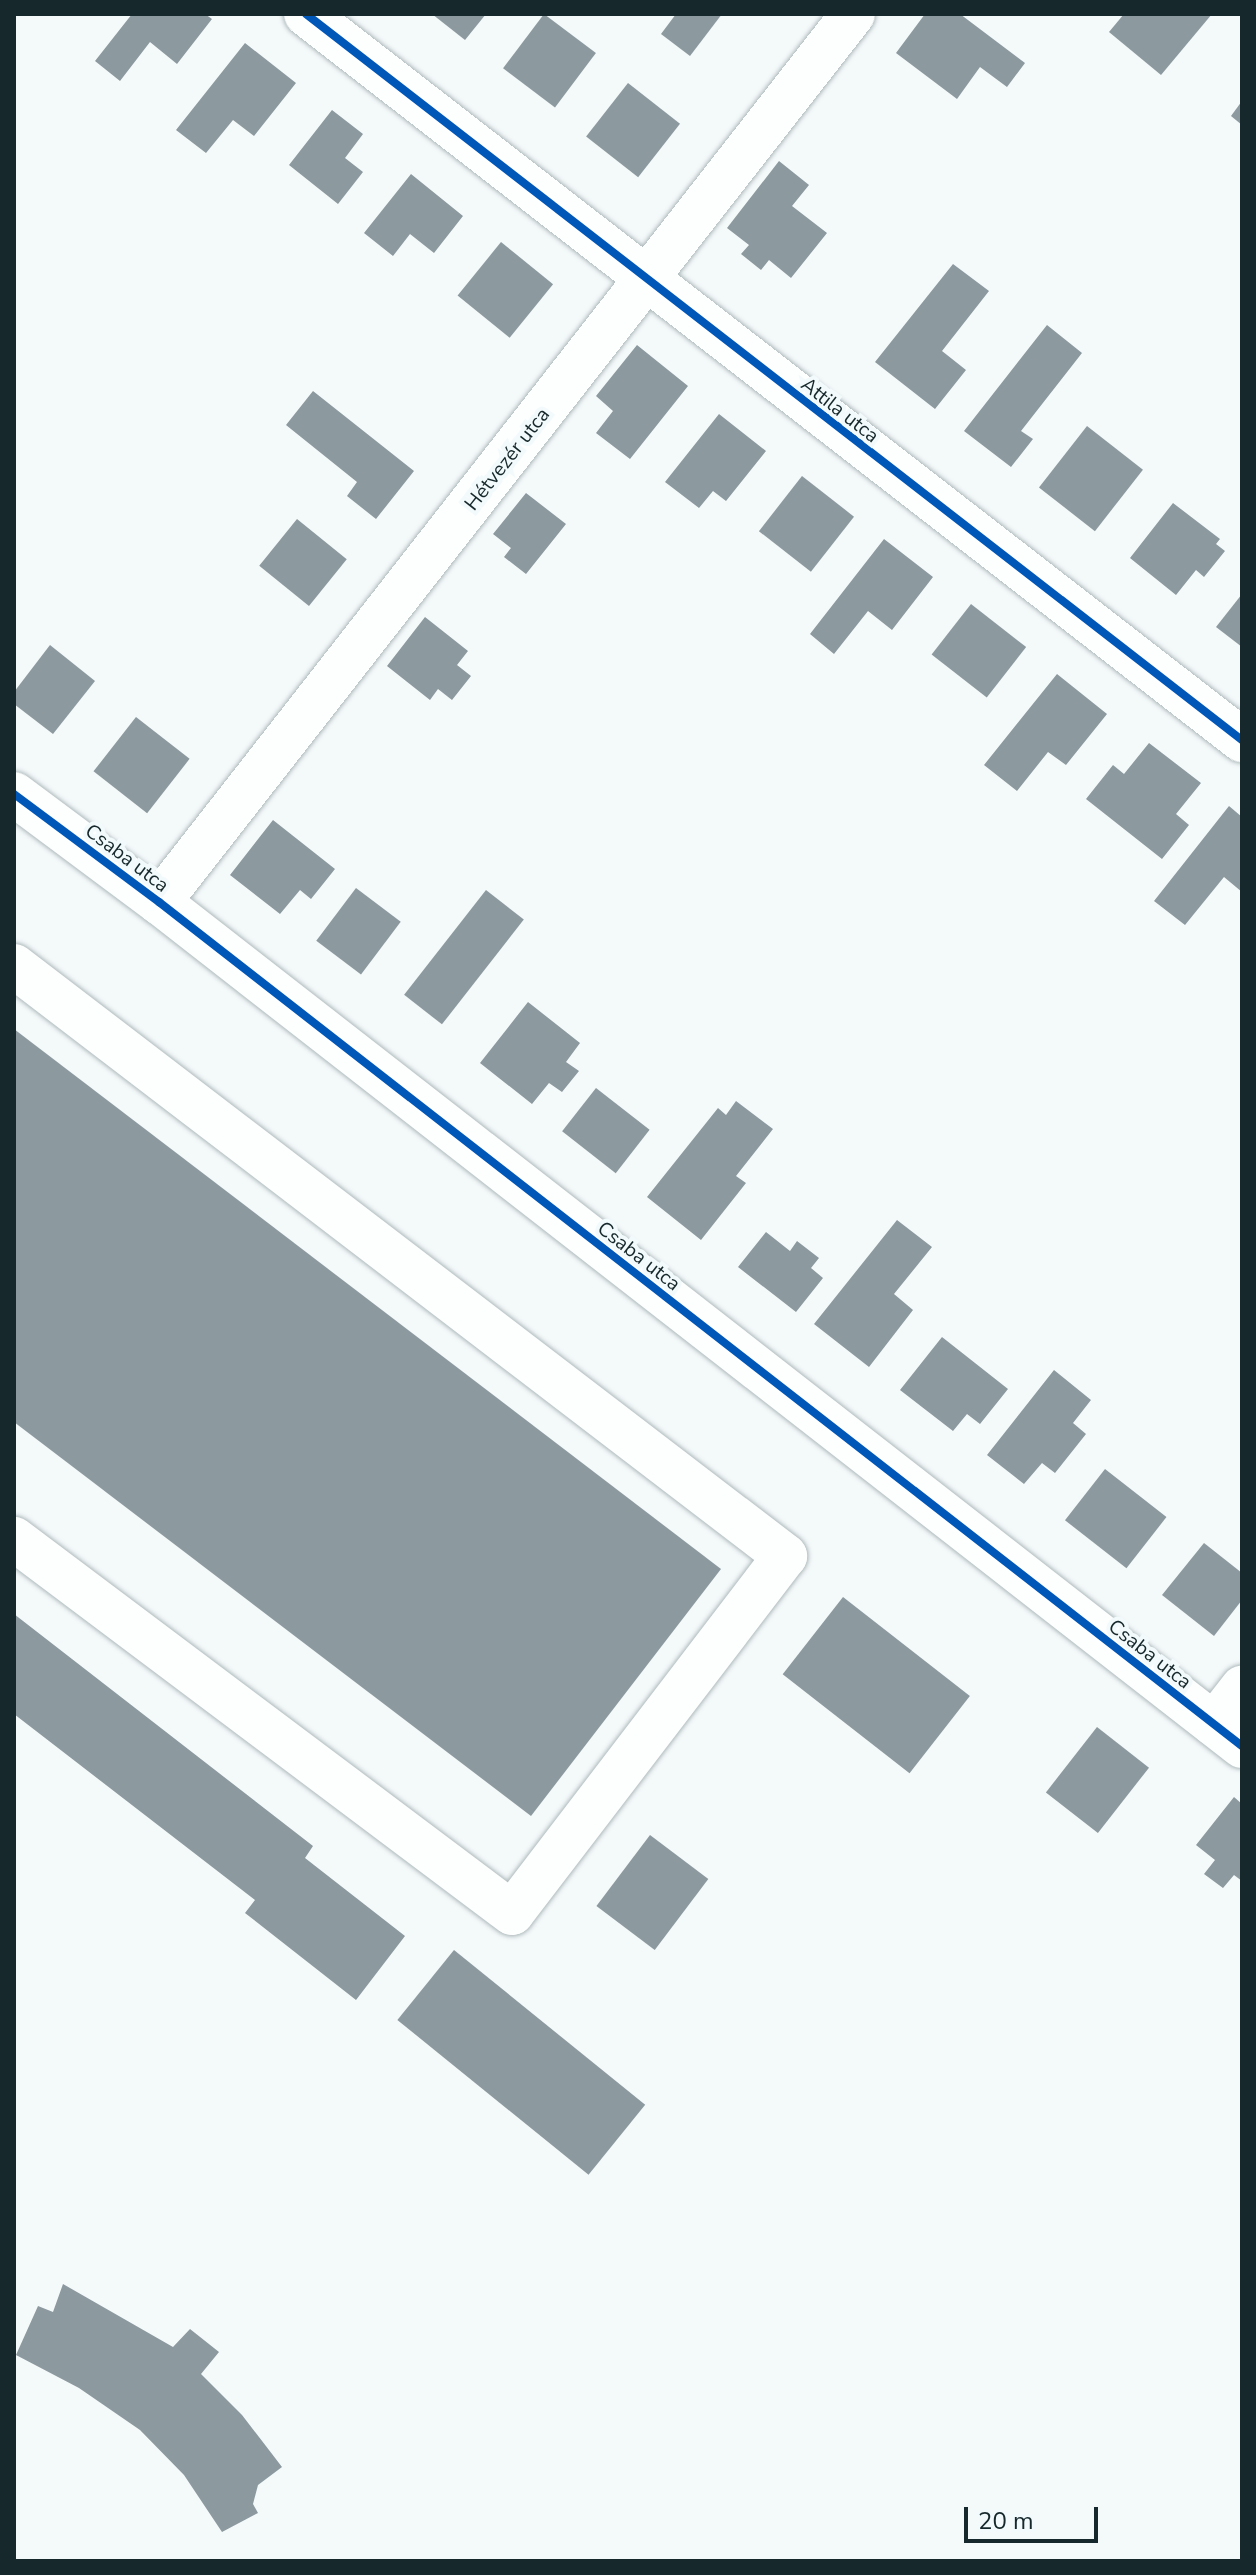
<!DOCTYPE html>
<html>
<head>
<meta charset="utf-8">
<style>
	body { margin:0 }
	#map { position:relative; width:1256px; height:2575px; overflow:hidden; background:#f4f9fa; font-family:"Nunito Sans",sans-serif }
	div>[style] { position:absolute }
	.building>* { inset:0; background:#8c999f; transform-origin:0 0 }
	.roads { filter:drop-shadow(0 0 2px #afbabc) drop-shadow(0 0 2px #afbabc) }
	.minor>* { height:44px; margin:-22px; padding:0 22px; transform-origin:22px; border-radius:22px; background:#fdfefe }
	.cycleway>* { height:8px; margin:-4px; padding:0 4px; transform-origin:4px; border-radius:4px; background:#0057b8 }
	span { translate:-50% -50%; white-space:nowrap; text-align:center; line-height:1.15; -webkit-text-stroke:8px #f2fafc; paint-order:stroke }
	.street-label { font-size:20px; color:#16282b }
	.frame { position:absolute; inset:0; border:16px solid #16282b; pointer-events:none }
	.scale { position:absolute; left:964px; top:2507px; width:134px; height:36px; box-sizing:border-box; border:4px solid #16282b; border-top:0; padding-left:10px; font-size:24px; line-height:28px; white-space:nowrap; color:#16282b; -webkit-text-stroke:6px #f2fafc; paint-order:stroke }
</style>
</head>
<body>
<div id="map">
	<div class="building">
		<i style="clip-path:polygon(132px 14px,205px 14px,212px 19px,177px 64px,150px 42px,120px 81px,95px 61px)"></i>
		<i style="clip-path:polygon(432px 14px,486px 14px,465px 40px)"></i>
		<i style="left:544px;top:14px;width:65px;height:68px;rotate:37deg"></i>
		<i style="clip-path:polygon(676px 14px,722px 14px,690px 56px,661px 34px)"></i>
		<i style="clip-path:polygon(925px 14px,960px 14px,1025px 63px,1007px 87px,980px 67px,957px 99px,896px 53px)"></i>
		<i style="clip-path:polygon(1124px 14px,1212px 14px,1161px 75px,1109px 32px)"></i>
		<i style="clip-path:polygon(245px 43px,296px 83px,254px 136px,233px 120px,206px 153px,176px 130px)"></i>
		<i style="left:628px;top:83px;width:66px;height:68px;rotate:38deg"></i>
		<i style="clip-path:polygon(1242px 101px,1242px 125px,1231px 116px)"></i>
		<i style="clip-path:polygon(332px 110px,363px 134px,345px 158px,363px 172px,338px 204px,289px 165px)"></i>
		<i style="clip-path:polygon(779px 161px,809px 185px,792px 206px,827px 233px,791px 278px,769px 260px,761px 270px,741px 254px,749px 245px,727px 228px)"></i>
		<i style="clip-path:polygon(411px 174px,463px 216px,434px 253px,410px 234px,393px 256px,364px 233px)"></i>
		<i style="left:501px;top:242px;width:67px;height:69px;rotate:39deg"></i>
		<i style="clip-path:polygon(953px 264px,989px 291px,942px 351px,966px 370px,935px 409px,875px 362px)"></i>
		<i style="clip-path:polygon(1047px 325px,1082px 353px,1021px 431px,1033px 439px,1011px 467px,964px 431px)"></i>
		<i style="clip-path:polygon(637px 345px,688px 386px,630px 459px,596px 433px,613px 411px,596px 396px)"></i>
		<i style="clip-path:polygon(313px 391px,414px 471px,376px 519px,347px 496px,357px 482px,286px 425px)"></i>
		<i style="clip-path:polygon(719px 414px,766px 451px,726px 501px,713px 491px,699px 508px,665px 482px)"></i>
		<i style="left:1087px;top:426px;width:71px;height:78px;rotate:38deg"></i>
		<i style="left:802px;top:476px;width:66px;height:70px;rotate:38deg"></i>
		<i style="clip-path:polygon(526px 493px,566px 524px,526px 574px,504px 557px,511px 548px,493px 534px)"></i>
		<i style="clip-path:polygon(1173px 503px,1220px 539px,1216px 544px,1225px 551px,1204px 577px,1196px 570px,1176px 595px,1130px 558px)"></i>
		<i style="left:297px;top:519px;width:64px;height:60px;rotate:39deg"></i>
		<i style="clip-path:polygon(884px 539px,933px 577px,892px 630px,868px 611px,834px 654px,810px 634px)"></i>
		<i style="clip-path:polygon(1242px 594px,1242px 647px,1216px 627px)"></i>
		<i style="left:971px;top:604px;width:70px;height:64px;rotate:38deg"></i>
		<i style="clip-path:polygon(425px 617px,468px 651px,457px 665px,471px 676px,452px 700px,438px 689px,430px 700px,387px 666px)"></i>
		<i style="clip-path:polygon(50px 645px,95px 681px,53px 734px,14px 704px,14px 692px)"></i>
		<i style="clip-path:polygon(1057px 674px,1107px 714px,1066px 765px,1048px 752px,1017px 791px,984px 765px)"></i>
		<i style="left:136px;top:717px;width:68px;height:69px;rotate:38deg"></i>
		<i style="clip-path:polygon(1149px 743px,1201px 783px,1176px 814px,1189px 825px,1162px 859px,1086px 799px,1113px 765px,1124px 774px)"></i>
		<i style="clip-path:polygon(1229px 806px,1242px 817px,1242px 892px,1224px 877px,1185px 925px,1154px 901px)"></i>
		<i style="clip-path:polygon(273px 820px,335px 869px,311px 899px,300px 890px,280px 914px,230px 875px)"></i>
		<i style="left:356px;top:888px;width:56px;height:66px;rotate:37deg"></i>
		<i style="left:486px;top:890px;width:48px;height:133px;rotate:38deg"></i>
		<i style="clip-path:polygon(528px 1002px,580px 1043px,566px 1062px,579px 1071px,562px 1092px,549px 1083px,532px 1104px,480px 1063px)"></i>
		<i style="clip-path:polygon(14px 1029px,721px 1569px,531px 1816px,14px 1422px)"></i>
		<i style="left:596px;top:1088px;width:68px;height:55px;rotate:38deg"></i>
		<i style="clip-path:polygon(736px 1101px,773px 1129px,736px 1176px,746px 1183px,701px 1240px,647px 1197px,718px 1108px,726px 1115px)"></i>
		<i style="clip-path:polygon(897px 1220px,932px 1247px,894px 1294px,913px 1310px,869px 1367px,814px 1324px)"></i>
		<i style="clip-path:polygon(766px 1232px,790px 1251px,797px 1241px,819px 1258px,811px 1268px,823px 1278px,796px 1312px,738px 1267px)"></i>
		<i style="clip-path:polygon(942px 1337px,1008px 1389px,980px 1424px,967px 1414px,953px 1431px,900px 1390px)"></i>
		<i style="clip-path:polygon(1054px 1370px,1091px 1400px,1073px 1423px,1086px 1434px,1055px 1473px,1042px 1463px,1024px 1484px,987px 1455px)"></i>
		<i style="left:1105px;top:1469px;width:78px;height:65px;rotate:38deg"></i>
		<i style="clip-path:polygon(1204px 1543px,1242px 1573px,1242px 1600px,1214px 1636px,1162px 1595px)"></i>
		<i style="left:843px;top:1597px;width:161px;height:98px;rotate:38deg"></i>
		<i style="clip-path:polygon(14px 1614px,313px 1846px,305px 1858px,405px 1936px,356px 2000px,245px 1913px,255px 1900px,14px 1714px)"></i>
		<i style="left:1097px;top:1727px;width:66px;height:83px;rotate:38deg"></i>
		<i style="clip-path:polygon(1234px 1797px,1242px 1804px,1242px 1881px,1234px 1875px,1223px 1888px,1204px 1874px,1215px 1860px,1196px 1845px)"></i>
		<i style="left:650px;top:1835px;width:73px;height:89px;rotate:37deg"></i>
		<i style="left:454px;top:1950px;width:246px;height:90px;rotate:39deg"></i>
		<i style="clip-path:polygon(63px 2284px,173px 2347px,190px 2329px,219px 2352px,201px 2374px,242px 2415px,282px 2467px,258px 2485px,253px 2504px,258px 2513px,222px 2532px,184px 2475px,140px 2430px,79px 2388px,16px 2355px,38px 2306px,53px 2312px)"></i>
	</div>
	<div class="roads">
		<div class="minor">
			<i style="left:306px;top:14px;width:1185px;rotate:37.8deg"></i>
			<i style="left:14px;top:794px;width:181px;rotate:36.7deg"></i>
			<i style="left:159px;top:902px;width:1373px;rotate:37.93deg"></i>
			<i style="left:159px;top:902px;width:1127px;rotate:-51.99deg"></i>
			<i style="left:14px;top:966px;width:971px;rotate:37.42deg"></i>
			<i style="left:785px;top:1556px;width:449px;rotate:127.4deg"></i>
			<i style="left:512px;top:1913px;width:623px;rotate:-143.09deg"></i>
			<i style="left:1214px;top:1724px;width:46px;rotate:-52.1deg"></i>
		</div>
	</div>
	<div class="cycleway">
		<i style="left:306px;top:14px;width:1185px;rotate:37.8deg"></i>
		<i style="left:14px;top:794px;width:181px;rotate:36.7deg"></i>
		<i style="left:159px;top:902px;width:1373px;rotate:37.93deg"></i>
	</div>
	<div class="street-label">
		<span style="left:840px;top:410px;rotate:38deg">Attila utca</span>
		<span style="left:507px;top:459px;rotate:-52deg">Hétvezér utca</span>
		<span style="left:127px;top:858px;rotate:37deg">Csaba utca</span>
		<span style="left:639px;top:1256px;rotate:38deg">Csaba utca</span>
		<span style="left:1150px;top:1654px;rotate:38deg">Csaba utca</span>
	</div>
	<div class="frame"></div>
	<div class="scale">20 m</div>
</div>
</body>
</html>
